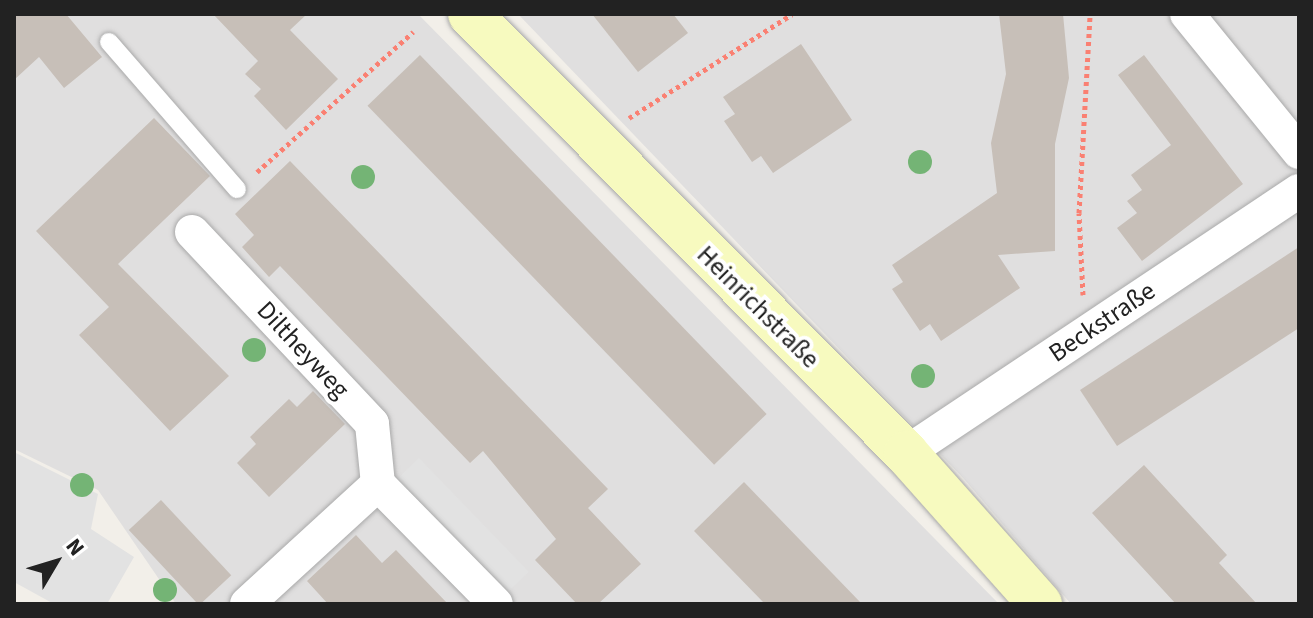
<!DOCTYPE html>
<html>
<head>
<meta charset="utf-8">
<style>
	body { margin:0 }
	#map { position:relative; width:1313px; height:618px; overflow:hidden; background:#f2efe9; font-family:"Source Sans 3",sans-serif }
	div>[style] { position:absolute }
	.residential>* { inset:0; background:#e0dfdf }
	.parking>* { inset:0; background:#e2e2e2; transform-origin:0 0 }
	.building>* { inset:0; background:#c7bfb8; transform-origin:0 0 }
	.path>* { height:5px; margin-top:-2.5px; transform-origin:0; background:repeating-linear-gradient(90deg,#fa8072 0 4px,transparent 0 8px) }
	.roads { filter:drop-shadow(0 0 2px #a9a9a9) drop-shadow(0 0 2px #a9a9a9) }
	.lane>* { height:18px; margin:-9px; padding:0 9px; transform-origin:9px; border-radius:9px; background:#fff }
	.street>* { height:34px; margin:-17px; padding:0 17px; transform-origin:17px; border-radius:17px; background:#fff }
	.secondary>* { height:44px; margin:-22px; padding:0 22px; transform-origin:22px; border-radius:22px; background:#f7fabf }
	.trees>* { width:24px; height:24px; margin:-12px; border-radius:50%; background:#74b475 }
	span { translate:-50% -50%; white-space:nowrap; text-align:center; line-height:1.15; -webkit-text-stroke:8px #fff; paint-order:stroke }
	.street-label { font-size:26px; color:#222 }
	.frame { position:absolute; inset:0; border:16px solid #222; pointer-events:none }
	.north { position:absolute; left:16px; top:522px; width:80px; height:80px; -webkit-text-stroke:6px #fff; paint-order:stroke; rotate:52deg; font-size:22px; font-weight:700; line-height:32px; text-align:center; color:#222 }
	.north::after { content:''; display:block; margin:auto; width:28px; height:36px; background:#222; clip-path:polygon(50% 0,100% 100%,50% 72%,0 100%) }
</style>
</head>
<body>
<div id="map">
	<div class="residential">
		<i style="clip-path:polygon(14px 14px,418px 14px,999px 604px,176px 604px,98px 490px,14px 449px)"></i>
		<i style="clip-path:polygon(518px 14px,1299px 14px,1299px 604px,1071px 604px,964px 479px)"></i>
	</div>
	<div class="parking">
		<i style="clip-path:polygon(14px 452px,98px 494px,91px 529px,134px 557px,107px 604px,54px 604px,14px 582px)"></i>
		<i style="left:419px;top:458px;width:158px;height:33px;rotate:46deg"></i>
	</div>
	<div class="building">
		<i style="clip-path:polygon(14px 14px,66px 14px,102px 57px,64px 88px,39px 57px,14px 80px)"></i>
		<i style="clip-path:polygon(213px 14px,307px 14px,290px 30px,338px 79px,286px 130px,254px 96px,261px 89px,245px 74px,258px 61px)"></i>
		<i style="clip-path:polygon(592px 14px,673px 14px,688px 33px,638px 72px)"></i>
		<i style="clip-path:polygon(999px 14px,1063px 14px,1069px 78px,1055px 144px,1055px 251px,998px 255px,1020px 288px,941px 341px,930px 324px,920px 331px,892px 289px,903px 282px,892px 265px,997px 193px,991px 143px,1006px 74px)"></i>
		<i style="clip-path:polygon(801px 44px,852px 120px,773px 173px,761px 156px,752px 162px,724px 121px,735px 114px,723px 97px)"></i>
		<i style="left:420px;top:55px;width:499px;height:73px;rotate:46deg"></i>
		<i style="clip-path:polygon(1144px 55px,1243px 184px,1142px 261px,1117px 228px,1137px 213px,1127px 201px,1142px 190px,1131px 175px,1171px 145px,1118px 75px)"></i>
		<i style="clip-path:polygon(154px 118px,210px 176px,118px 264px,229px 376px,170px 431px,79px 335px,109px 307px,36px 231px)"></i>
		<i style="clip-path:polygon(290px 161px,608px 489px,588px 508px,641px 564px,598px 604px,577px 604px,535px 560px,556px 539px,483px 451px,470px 463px,280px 266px,269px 277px,242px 247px,254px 235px,235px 214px)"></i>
		<i style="clip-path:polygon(1299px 247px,1299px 328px,1117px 446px,1080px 390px)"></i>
		<i style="clip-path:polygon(313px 391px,345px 424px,269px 497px,237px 463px,256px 444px,250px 437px,289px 399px,297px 407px)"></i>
		<i style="clip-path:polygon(1144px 465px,1227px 555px,1219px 563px,1257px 604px,1176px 604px,1092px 513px)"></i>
		<i style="clip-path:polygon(744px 482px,862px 604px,765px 604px,694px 531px)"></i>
		<i style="left:161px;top:500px;width:103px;height:44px;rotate:47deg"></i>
		<i style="clip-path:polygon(356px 535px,382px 563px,396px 550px,448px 604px,328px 604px,307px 581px)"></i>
	</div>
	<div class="path">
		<i style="left:629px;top:118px;width:193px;rotate:-32.5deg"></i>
		<i style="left:257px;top:172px;width:210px;rotate:-41.9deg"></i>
		<i style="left:1083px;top:295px;width:82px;rotate:-92.8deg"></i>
		<i style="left:1079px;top:213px;width:199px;rotate:-86.8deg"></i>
	</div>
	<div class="roads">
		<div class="lane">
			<i style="left:109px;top:42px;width:195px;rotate:49deg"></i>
		</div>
		<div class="street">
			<i style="left:1187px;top:14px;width:178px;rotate:50.9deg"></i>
			<i style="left:192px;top:232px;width:263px;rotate:46.8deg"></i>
			<i style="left:372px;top:424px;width:60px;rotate:84.3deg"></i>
			<i style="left:378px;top:484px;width:168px;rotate:45.5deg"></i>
			<i style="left:906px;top:453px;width:472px;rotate:-33.7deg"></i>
			<i style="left:247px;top:604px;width:178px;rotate:-42.5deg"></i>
		</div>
		<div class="secondary">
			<i style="left:470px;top:14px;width:619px;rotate:45.2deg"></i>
			<i style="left:906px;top:453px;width:202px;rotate:48.4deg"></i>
		</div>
	</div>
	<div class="trees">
		<i style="left:920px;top:162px"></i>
		<i style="left:363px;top:177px"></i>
		<i style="left:254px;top:350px"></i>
		<i style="left:923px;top:376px"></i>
		<i style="left:82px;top:485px"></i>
		<i style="left:165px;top:590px"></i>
	</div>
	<div class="street-label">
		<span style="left:758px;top:307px;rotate:45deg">Heinrichstraße</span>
		<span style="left:1102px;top:322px;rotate:-34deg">Beckstraße</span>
		<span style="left:303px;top:350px;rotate:47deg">Diltheyweg</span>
	</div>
	<div class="frame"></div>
	<div class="north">N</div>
</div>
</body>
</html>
